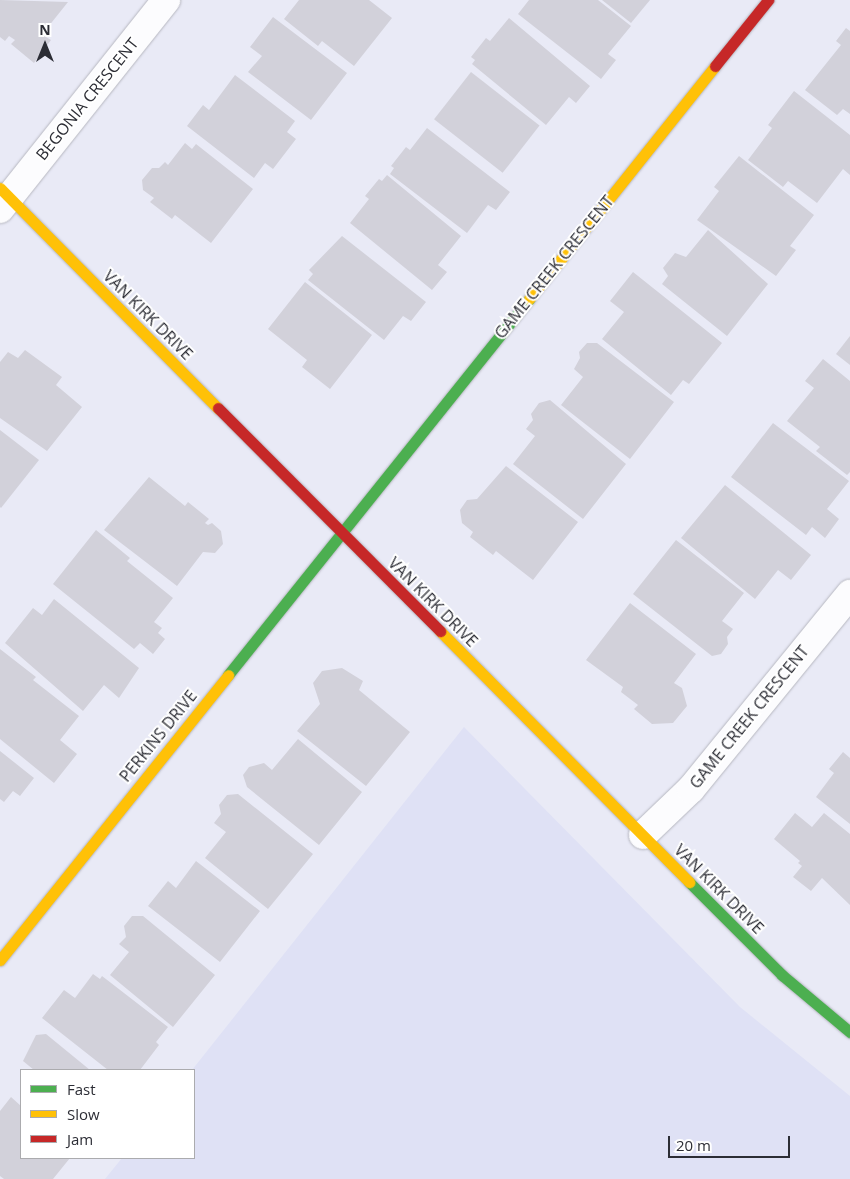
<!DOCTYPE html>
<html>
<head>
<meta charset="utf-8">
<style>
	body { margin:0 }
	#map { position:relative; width:850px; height:1179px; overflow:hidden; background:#e9eaf6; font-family:"Open Sans",sans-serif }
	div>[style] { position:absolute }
	.built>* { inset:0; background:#dfe1f5 }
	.building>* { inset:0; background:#d2d1da; transform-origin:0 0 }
	.roads { filter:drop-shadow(0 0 1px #b6b7c0) drop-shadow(0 0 1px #b6b7c0) }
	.street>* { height:28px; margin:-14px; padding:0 14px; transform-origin:14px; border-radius:14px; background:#fcfcfe }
	.fast>* { height:11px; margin:-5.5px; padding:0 5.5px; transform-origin:5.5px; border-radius:5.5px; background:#4caf50 }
	.slow>* { height:11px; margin:-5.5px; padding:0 5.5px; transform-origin:5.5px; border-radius:5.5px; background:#ffc107 }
	.jam>* { height:11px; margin:-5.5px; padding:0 5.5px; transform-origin:5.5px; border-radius:5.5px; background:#c62828 }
	span { translate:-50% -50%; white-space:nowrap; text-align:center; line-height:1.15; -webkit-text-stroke:4px #fff; paint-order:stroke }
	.street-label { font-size:16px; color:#2c2d35 }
	.legend { position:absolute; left:20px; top:1069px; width:175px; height:90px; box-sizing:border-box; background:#fff; border:1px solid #ababae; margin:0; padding:6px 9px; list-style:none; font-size:15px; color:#2c2d35 }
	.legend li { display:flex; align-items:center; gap:10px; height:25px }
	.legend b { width:25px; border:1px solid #ababae }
	.north { position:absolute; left:20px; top:20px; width:50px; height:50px; -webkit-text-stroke:4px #fff; paint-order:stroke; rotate:0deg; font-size:14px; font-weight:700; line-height:20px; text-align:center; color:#2c2d35 }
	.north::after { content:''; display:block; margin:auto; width:18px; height:22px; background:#2c2d35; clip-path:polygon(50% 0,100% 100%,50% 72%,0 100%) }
	.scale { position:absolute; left:668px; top:1136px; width:122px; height:22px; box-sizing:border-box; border:2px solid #2c2d35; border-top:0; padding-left:6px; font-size:15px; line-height:18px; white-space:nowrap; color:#2c2d35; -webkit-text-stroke:4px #fff; paint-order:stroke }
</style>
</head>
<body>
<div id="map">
	<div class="built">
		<i style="clip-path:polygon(464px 727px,740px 1007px,850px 1096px,850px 1179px,105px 1179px,122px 1158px,194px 1158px,192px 1070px)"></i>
	</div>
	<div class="building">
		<i style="clip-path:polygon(0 0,68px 2px,48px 27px,41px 24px,50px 31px,46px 37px,51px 40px,34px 63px,11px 44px,15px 40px,9px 36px,5px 41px,0 37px)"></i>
		<i style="clip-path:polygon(299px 0,369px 0,392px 18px,354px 66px,322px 41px,318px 46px,284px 19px)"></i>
		<i style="clip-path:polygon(529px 0,598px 0,631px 26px,608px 54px,616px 60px,601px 79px,518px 14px)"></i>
		<i style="clip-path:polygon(602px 0,650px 0,631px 23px)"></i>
		<i style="clip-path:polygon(273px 17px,347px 73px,311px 120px,248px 72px,262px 56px,250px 47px)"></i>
		<i style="clip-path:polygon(509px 18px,590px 86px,576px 103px,569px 97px,546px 125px,472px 64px,475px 60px,471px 57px,486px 38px,490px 41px)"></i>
		<i style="clip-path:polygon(846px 28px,850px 31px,850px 114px,843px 109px,837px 115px,805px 90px,841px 45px,836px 41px)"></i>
		<i style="left:471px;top:72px;width:87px;height:60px;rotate:38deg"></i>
		<i style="clip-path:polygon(235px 75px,295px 121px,287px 132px,296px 139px,273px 169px,265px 163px,254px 178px,187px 126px,203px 105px,209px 110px)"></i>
		<i style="clip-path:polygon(794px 91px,850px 135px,850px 175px,843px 169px,817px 203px,788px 181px,783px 187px,748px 160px,772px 128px,768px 125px)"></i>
		<i style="clip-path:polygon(427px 128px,510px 192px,496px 210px,488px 205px,467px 233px,390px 174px,394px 168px,391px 166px,406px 147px,410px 150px)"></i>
		<i style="clip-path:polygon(185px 143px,192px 149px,196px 144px,253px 189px,211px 243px,175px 215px,172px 219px,150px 202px,154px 198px,143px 190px,142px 180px,152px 168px,159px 168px,165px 162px,168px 165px)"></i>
		<i style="clip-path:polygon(739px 156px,814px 215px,790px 246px,796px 250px,776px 276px,697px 220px,719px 191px,714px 187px)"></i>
		<i style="clip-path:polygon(387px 175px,461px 236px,438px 265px,447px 272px,432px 290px,350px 223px,369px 199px,365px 196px,379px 179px,382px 181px)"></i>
		<i style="clip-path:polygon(708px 230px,768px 284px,727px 336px,662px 284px,668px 276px,663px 268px,675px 253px,686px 257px)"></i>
		<i style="clip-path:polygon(342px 236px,426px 302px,411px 321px,403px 316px,384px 340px,308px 280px,313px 274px,309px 270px)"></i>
		<i style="clip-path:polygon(633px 272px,722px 343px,689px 384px,683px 380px,671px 395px,602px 339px,624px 312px,610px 301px)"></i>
		<i style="clip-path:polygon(305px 282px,372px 335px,330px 389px,302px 367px,307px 360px,268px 329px)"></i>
		<i style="clip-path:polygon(850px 336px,850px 365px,836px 354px)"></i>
		<i style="clip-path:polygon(587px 343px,597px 343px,674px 402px,630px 459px,561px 405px,583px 377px,574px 369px,580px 358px,579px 352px)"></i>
		<i style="clip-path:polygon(25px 350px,62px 377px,56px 385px,82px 407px,47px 451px,0 418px,0 362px,8px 352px,18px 358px)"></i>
		<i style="clip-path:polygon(823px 359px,850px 381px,850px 472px,847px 475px,816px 451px,820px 447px,787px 421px,814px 388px,805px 381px)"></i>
		<i style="clip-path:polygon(550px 400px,626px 464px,583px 519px,513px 464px,535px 436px,526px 429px,533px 420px,531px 414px,539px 403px)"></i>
		<i style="clip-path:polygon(773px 423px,849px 481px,827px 509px,839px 519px,825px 538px,812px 527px,806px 535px,731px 477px)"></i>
		<i style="clip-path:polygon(0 430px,39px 460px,1px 508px,0 507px)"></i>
		<i style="clip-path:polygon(506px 466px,578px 522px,533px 580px,496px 551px,493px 555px,470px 537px,473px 532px,462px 523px,460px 510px,467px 500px,477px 499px)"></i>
		<i style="clip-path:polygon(149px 477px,185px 506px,188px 502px,209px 519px,205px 523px,208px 525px,212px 523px,221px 531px,223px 544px,215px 553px,203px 552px,177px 586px,104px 530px)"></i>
		<i style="clip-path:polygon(725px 485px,811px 555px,791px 580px,778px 570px,755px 599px,681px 538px)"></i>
		<i style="clip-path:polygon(96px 530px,130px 558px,127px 561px,173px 598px,154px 622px,162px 628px,158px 633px,165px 639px,153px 654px,140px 643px,134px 649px,53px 584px)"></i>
		<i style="clip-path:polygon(676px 540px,744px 593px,722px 621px,733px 629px,727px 637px,728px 644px,721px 654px,712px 656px,633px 594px)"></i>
		<i style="clip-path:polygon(54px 599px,139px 668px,119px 698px,104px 685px,83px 711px,5px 643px,33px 608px,42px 615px)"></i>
		<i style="clip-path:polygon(630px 603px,696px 654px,674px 683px,682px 688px,687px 706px,673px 723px,652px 724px,634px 709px,638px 705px,621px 692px,623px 687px,586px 660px)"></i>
		<i style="clip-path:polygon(0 649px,36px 677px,33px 680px,79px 716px,60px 740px,77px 754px,54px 783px,0 739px)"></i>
		<i style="clip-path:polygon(342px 668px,363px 681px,359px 690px,410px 732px,366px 786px,297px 731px,320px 704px,313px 683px,322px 671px)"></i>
		<i style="clip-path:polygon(298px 739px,362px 792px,319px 845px,247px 787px,243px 775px,249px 767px,264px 763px,272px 770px)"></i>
		<i style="clip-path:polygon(0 751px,34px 778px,20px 796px,13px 791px,4px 802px,0 799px)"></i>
		<i style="clip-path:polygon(843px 752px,850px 758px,850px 824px,816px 797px,834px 773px,829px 769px)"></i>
		<i style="clip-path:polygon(238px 794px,313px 854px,268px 909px,205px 858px,226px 832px,214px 823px,221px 814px,219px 805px,227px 795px)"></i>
		<i style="clip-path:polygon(795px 813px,812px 827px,824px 813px,850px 834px,850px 905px,822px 878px,811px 891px,793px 877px,802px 866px,798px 863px,800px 861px,774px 839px)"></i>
		<i style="clip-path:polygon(196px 861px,260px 911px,220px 962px,148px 906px,168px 881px,176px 888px)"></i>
		<i style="clip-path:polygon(132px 916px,143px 916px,215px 975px,173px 1027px,110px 975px,129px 952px,119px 944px,126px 937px,124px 926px)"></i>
		<i style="clip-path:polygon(93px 974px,100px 979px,102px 976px,168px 1027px,156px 1042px,159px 1045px,140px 1070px,108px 1070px,42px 1018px,64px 990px,75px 998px)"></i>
		<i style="clip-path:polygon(46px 1034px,90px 1070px,34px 1070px,23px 1061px,36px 1035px)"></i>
		<i style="clip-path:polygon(11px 1097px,21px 1106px,21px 1158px,70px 1158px,53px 1179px,4px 1179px,0 1176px,0 1111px)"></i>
	</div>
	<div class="roads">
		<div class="street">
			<i style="left:0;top:209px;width:267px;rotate:-51.5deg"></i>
			<i style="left:643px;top:835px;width:66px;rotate:-43.8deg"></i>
			<i style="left:691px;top:789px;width:252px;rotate:-50.8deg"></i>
		</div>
		<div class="fast">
			<i style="left:228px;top:675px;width:482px;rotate:-51.3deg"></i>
			<i style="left:689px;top:882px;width:132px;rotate:45deg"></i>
			<i style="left:782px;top:975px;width:89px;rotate:40deg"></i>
		</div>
		<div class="slow">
			<i style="left:0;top:188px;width:310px;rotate:45.3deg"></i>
			<i style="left:529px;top:299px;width:298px;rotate:-51.4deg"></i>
			<i style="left:440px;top:631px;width:354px;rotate:45.2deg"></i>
			<i style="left:0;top:960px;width:365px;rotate:-51.3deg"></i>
		</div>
		<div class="jam">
			<i style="left:715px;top:66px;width:85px;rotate:-51.2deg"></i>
			<i style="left:218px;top:408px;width:315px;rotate:45.1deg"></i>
		</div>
	</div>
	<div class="street-label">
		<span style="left:87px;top:99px;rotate:-51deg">BEGONIA CRESCENT</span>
		<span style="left:554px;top:267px;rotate:-51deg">GAME CREEK CRESCENT</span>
		<span style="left:148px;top:315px;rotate:45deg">VAN KIRK DRIVE</span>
		<span style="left:433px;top:602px;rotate:45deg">VAN KIRK DRIVE</span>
		<span style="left:749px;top:717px;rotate:-51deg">GAME CREEK CRESCENT</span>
		<span style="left:158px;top:736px;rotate:-51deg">PERKINS DRIVE</span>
		<span style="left:719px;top:889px;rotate:45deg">VAN KIRK DRIVE</span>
	</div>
	<ul class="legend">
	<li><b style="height:6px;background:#4caf50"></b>Fast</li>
	<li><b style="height:6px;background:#ffc107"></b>Slow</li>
	<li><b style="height:6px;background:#c62828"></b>Jam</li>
	</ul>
	<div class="north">N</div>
	<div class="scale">20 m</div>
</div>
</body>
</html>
